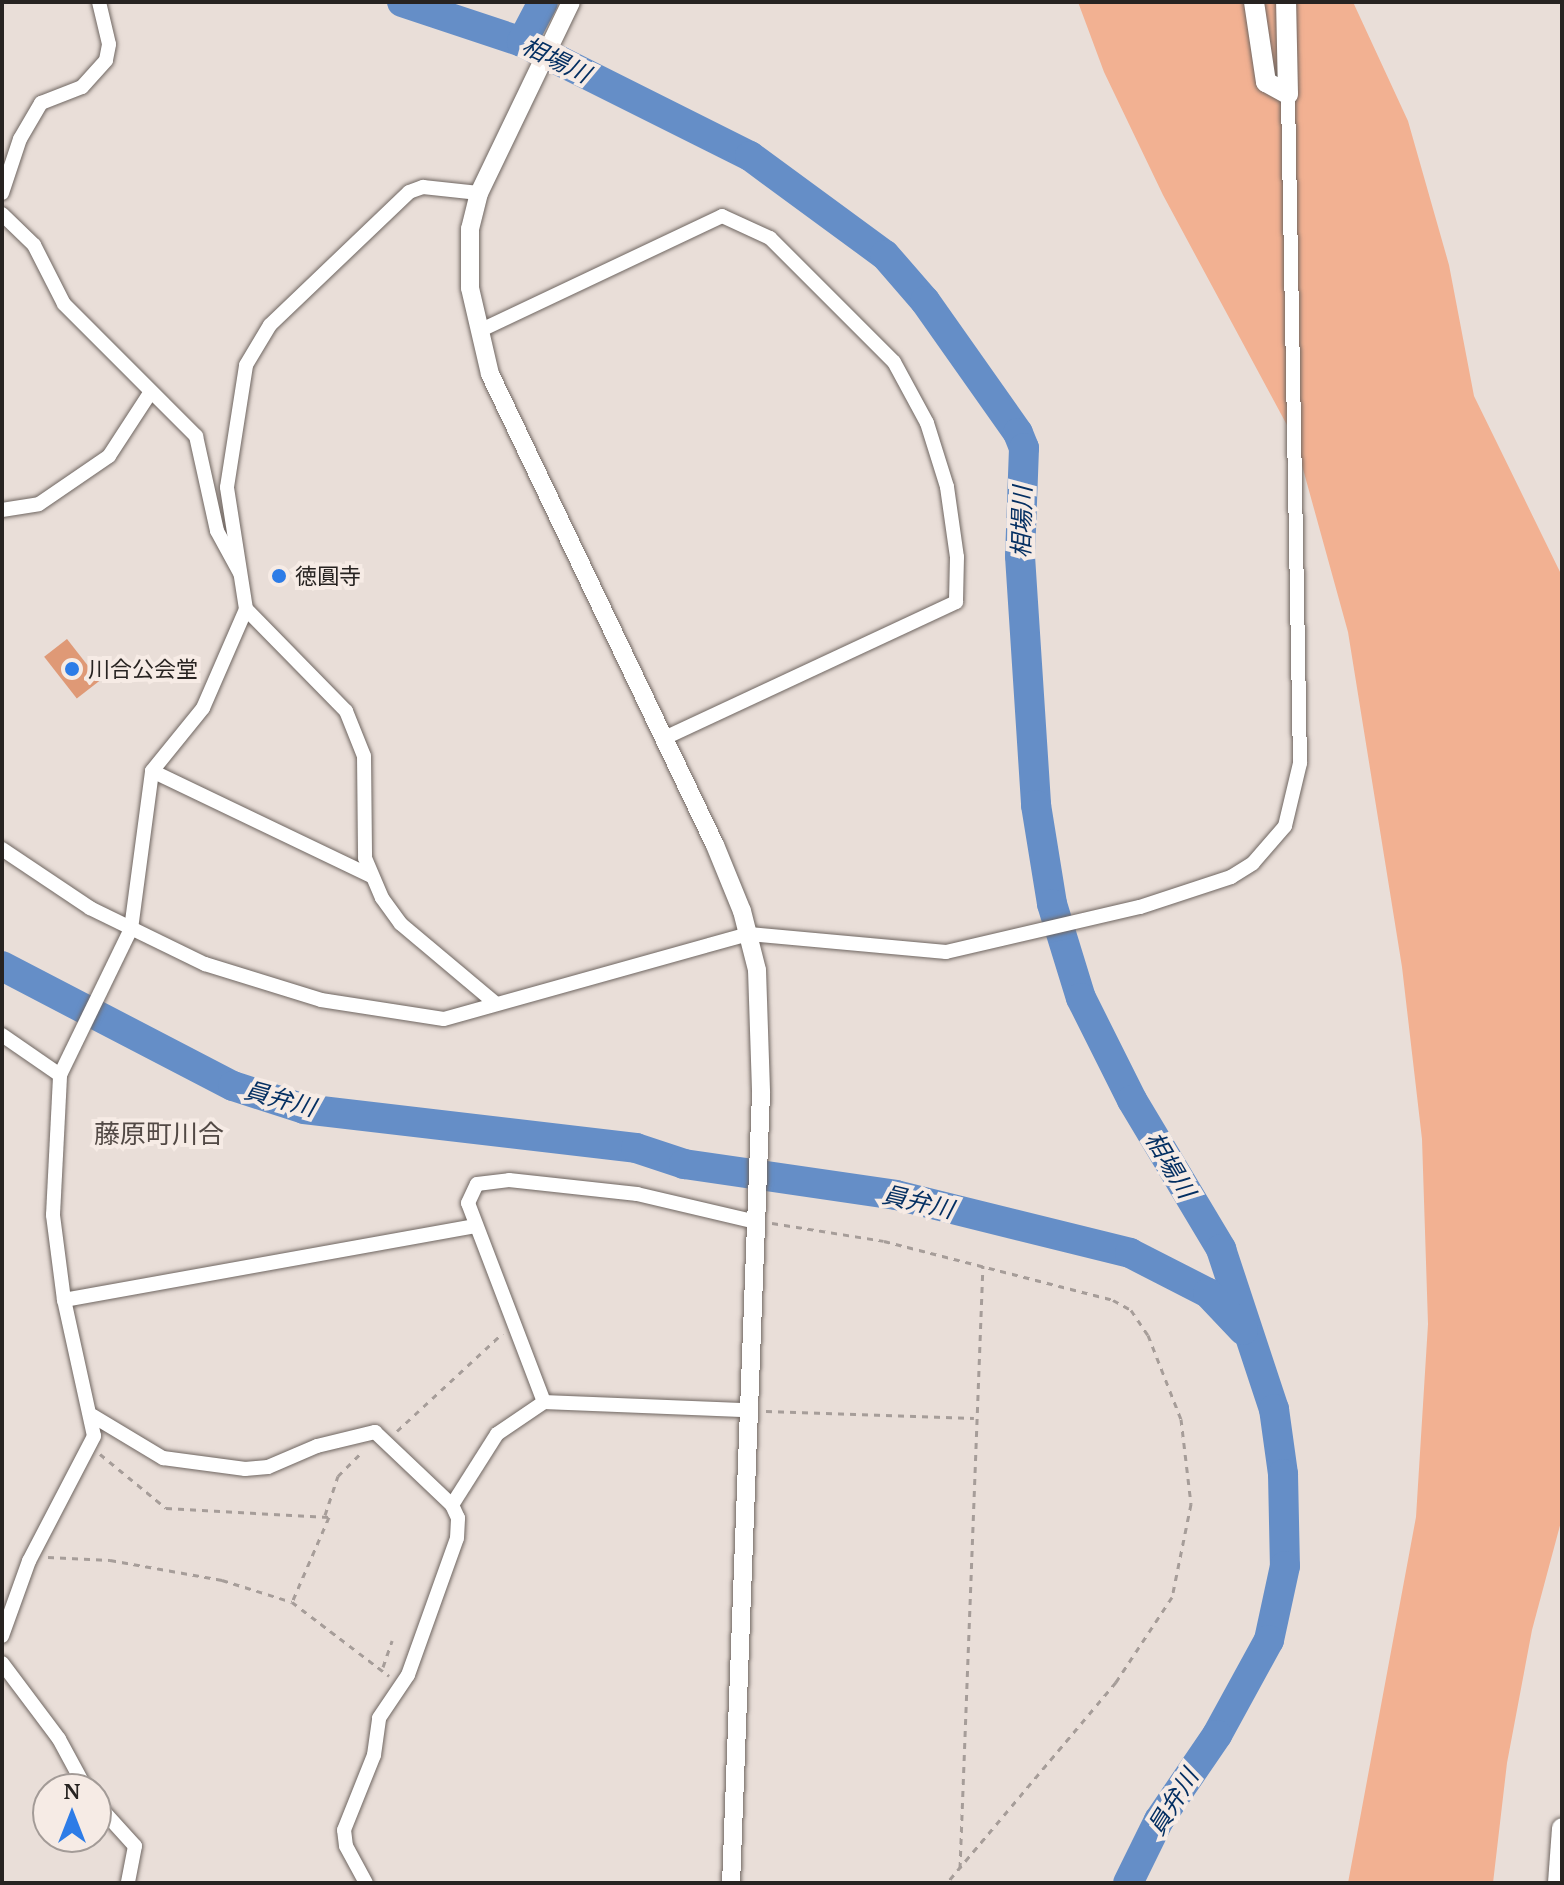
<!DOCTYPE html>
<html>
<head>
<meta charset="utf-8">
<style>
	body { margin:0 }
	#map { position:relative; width:1564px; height:1885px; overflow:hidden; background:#e9ded8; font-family:"PT Serif","Noto Sans JP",serif }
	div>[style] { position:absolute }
	.green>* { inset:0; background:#f2b192 }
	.river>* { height:30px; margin:-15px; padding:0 15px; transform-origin:15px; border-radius:15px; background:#658ec7 }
	.building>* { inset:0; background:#df9976; transform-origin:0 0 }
	.path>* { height:3px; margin-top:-1.5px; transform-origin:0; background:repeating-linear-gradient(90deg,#a69d99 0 6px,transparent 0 12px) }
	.roads { filter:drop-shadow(0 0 2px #6f6661) drop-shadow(0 0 2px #6f6661) }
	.minor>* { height:14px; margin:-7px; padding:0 7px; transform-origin:7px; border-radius:7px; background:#fff }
	.tertiary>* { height:18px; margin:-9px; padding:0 9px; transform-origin:9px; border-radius:9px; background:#fff }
	.secondary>* { height:20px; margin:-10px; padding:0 10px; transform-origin:10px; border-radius:10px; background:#fff }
	.dots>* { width:22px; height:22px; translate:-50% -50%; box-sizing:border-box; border:4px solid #f6ebe5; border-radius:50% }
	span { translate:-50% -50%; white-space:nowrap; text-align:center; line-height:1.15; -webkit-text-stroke:8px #f6ebe5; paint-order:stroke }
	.poi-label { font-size:22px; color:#272321 }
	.left { translate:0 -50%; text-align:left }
	.water-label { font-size:24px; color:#042f62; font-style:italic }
	.quarter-label { font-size:26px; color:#524945 }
	.frame { position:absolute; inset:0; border:4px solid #272321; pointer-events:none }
	.north { position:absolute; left:32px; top:1773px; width:80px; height:80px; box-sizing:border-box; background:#f6ebe5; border:2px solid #a39b97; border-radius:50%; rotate:0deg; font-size:22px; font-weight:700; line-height:32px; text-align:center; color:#272321 }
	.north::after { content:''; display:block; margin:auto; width:28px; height:36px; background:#2d7ce7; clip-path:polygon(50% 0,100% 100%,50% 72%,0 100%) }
</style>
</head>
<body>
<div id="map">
	<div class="green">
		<i style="clip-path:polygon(1078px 2px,1353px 2px,1408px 121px,1449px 265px,1474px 396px,1562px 576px,1562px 1518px,1532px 1630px,1507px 1763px,1493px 1883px,1348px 1883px,1416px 1517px,1428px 1324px,1422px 1139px,1402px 967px,1348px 632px,1295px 440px,1163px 195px,1104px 72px)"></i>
	</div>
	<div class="river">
		<i style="left:402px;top:2px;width:126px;rotate:18.4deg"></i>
		<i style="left:522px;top:42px;width:255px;rotate:26.6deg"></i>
		<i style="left:750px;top:156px;width:167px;rotate:36.3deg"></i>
		<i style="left:885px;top:255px;width:61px;rotate:49deg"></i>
		<i style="left:925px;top:301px;width:161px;rotate:54.8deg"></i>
		<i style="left:1018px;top:433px;width:16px;rotate:68deg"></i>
		<i style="left:1024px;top:448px;width:108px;rotate:92.1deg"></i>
		<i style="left:1020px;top:556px;width:250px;rotate:86.3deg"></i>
		<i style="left:1036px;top:805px;width:100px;rotate:80.8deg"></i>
		<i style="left:1052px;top:904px;width:98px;rotate:72.9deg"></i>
		<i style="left:1081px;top:998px;width:114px;rotate:63.4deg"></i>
		<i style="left:1132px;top:1100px;width:174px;rotate:59.1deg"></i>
		<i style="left:1221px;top:1249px;width:169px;rotate:71.7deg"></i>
		<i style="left:1274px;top:1409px;width:66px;rotate:82.1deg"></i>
		<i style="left:1283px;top:1474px;width:92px;rotate:88.8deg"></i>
		<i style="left:1285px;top:1566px;width:76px;rotate:102.2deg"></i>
		<i style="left:1269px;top:1640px;width:108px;rotate:118.7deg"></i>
		<i style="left:1217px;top:1735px;width:103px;rotate:124.3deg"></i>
		<i style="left:1159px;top:1820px;width:70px;rotate:116.2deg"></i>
		<i style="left:522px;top:42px;width:45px;rotate:-62.3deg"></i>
		<i style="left:2px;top:966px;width:260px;rotate:27.5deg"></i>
		<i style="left:233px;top:1086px;width:75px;rotate:17.9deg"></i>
		<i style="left:304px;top:1109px;width:334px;rotate:6.7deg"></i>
		<i style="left:636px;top:1148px;width:51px;rotate:18.4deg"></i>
		<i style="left:684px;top:1164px;width:214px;rotate:8.3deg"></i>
		<i style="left:896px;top:1195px;width:241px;rotate:13.9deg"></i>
		<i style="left:1130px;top:1253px;width:88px;rotate:27.1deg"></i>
		<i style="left:1208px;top:1293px;width:51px;rotate:46.6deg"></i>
	</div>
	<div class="building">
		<i style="left:67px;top:639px;width:53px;height:29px;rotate:52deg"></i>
	</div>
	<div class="path">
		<i style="left:772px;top:1223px;width:113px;rotate:9.1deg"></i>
		<i style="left:884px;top:1241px;width:236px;rotate:14.4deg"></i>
		<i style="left:1113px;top:1300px;width:21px;rotate:29deg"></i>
		<i style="left:1131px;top:1310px;width:30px;rotate:56deg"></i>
		<i style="left:1148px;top:1335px;width:90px;rotate:68.6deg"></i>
		<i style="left:1181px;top:1419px;width:86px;rotate:83.3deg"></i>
		<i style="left:1191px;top:1504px;width:95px;rotate:101.5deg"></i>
		<i style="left:1172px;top:1597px;width:102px;rotate:123.4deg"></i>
		<i style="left:1116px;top:1682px;width:263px;rotate:130.1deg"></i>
		<i style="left:766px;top:1411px;width:208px;rotate:1.9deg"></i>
		<i style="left:397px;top:1431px;width:144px;rotate:-42.8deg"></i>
		<i style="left:100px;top:1454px;width:85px;rotate:39.3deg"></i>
		<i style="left:166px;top:1508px;width:163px;rotate:3.2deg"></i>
		<i style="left:329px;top:1517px;width:93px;rotate:113.5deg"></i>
		<i style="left:325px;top:1515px;width:41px;rotate:-71.6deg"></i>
		<i style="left:338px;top:1476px;width:33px;rotate:-45deg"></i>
		<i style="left:48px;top:1557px;width:62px;rotate:2.8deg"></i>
		<i style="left:110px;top:1560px;width:114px;rotate:10.1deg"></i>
		<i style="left:222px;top:1580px;width:73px;rotate:17.4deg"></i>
		<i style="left:292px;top:1602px;width:122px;rotate:37.3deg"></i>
		<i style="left:383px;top:1667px;width:28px;rotate:-71deg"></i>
		<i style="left:960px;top:1868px;width:603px;rotate:-87.82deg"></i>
	</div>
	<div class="roads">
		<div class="minor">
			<i style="left:2px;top:193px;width:57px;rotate:-71.6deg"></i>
			<i style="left:20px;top:139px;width:42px;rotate:-59.7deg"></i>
			<i style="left:41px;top:103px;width:44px;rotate:-21.3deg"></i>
			<i style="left:82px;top:87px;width:36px;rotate:-48deg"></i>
			<i style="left:106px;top:60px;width:16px;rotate:-79deg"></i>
			<i style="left:109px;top:44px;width:43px;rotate:-103.4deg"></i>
			<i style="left:2px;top:214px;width:45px;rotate:44.1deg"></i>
			<i style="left:34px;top:245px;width:66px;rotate:63deg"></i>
			<i style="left:64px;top:304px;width:187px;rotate:45deg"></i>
			<i style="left:196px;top:436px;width:97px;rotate:77.5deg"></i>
			<i style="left:217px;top:531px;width:48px;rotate:61.3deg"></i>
			<i style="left:479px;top:331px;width:269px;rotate:-25.3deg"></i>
			<i style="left:722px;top:216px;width:53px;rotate:24.6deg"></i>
			<i style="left:770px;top:238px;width:175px;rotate:45deg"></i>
			<i style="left:894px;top:362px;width:69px;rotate:61.6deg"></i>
			<i style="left:927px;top:423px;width:67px;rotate:72.6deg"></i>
			<i style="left:947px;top:487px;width:71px;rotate:81.9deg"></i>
			<i style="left:957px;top:557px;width:45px;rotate:91.3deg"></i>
			<i style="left:956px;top:602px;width:322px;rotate:155deg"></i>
			<i style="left:2px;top:510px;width:37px;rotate:-9deg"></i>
			<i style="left:39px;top:504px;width:85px;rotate:-34.4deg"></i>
			<i style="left:109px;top:456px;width:75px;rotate:-56.9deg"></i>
			<i style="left:246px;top:609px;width:143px;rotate:45.6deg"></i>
			<i style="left:346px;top:711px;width:48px;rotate:68.2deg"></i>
			<i style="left:364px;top:756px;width:102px;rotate:89.4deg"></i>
			<i style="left:365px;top:858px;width:43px;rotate:67deg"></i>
			<i style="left:382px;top:898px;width:32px;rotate:54deg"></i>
			<i style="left:401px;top:924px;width:123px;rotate:40deg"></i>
			<i style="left:152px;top:771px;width:243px;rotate:25.6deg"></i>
			<i style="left:2px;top:849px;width:106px;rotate:33.8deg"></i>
			<i style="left:90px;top:908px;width:128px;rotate:26deg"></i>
			<i style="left:205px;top:964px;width:121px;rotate:17.2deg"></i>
			<i style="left:321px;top:1000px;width:124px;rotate:8.8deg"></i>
			<i style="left:444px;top:1019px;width:317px;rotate:-15.6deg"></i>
			<i style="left:749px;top:934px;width:198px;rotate:5.2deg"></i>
			<i style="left:946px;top:952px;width:199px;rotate:-13.1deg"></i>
			<i style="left:1140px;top:907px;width:96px;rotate:-18.2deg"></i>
			<i style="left:1231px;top:877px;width:26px;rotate:-32deg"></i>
			<i style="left:1253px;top:863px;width:49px;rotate:-49.1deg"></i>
			<i style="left:1285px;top:826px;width:65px;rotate:-76.6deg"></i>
			<i style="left:1300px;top:763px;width:669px;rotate:-91.03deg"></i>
			<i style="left:2px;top:1035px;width:70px;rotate:34.6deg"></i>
			<i style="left:64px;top:1300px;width:418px;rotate:-10.2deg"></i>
			<i style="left:544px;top:1402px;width:213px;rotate:-110.9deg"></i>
			<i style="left:468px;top:1203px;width:21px;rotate:-65deg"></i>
			<i style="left:477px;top:1184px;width:32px;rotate:-7deg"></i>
			<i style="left:509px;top:1180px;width:129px;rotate:6.2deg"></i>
			<i style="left:637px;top:1194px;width:122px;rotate:13.2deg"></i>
			<i style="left:93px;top:1416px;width:82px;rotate:31deg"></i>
			<i style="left:163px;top:1458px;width:83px;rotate:7.6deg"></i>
			<i style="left:245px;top:1469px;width:23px;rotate:-5deg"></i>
			<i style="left:268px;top:1467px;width:53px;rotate:-23.2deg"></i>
			<i style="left:317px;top:1446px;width:60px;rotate:-13.6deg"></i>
			<i style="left:375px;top:1432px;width:106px;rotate:43.5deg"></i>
			<i style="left:452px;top:1505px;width:84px;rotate:-57.6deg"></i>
			<i style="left:497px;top:1434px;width:57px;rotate:-34.2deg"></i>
			<i style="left:544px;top:1402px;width:203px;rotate:2.3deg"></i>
			<i style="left:2px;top:1636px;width:80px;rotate:-70.2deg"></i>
			<i style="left:29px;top:1561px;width:141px;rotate:-62.5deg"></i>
			<i style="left:94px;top:1436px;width:139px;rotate:-102.4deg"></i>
			<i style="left:64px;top:1300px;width:86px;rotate:-97.4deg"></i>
			<i style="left:53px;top:1215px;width:140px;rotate:-87.1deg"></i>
			<i style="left:60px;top:1075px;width:162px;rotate:-64.1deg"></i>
			<i style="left:131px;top:929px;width:159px;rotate:-82.4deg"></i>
			<i style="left:152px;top:771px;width:81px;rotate:-51deg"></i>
			<i style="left:203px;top:708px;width:108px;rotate:-66.5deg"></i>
			<i style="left:246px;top:609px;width:123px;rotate:-98.9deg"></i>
			<i style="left:227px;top:487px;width:123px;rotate:-81.1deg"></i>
			<i style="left:246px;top:365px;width:47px;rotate:-59deg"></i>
			<i style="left:270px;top:325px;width:192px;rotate:-43.7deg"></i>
			<i style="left:409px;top:192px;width:15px;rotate:-20deg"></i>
			<i style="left:423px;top:187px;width:56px;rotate:6.1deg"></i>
			<i style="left:2px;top:1663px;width:95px;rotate:53.1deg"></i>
			<i style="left:59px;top:1739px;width:57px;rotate:61.6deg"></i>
			<i style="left:96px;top:1803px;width:58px;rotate:47.8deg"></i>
			<i style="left:135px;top:1846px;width:38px;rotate:101deg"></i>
			<i style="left:366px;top:1883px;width:42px;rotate:-118.4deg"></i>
			<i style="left:346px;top:1846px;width:16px;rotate:-97deg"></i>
			<i style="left:344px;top:1830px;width:81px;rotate:-68.2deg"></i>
			<i style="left:374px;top:1755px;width:37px;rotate:-82deg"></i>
			<i style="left:379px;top:1718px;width:52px;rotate:-56deg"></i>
			<i style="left:408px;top:1675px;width:145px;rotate:-70.3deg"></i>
			<i style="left:457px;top:1538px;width:20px;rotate:-87deg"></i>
			<i style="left:458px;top:1518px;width:14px;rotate:-115deg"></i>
		</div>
		<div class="tertiary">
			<i style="left:571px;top:2px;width:212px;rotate:115.7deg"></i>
			<i style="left:479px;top:193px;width:37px;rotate:104deg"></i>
			<i style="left:470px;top:229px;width:59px;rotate:90deg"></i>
			<i style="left:470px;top:288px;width:88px;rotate:76.9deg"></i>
			<i style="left:490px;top:374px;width:522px;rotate:64.47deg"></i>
			<i style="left:715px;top:845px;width:71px;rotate:67.8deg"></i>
			<i style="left:742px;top:911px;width:61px;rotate:75.7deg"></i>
			<i style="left:757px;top:970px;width:123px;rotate:88.1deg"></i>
			<i style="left:761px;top:1093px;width:791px;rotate:92.17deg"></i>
		</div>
		<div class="secondary">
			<i style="left:1254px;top:2px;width:81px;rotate:81.5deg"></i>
			<i style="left:1266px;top:82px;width:25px;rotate:29deg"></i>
			<i style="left:1288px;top:94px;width:92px;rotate:-91.2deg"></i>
			<i style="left:1558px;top:1883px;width:55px;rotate:-85.8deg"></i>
		</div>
	</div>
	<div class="dots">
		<i style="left:279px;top:576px;background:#2d7ce7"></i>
		<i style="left:72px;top:669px;background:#2d7ce7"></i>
	</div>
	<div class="poi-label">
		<span class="left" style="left:295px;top:576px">徳圓寺</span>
		<span class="left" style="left:88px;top:669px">川合公会堂</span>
	</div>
	<div class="water-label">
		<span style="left:556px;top:60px;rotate:26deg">相場川</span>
		<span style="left:1022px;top:522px;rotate:-89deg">相場川</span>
		<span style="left:280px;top:1099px;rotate:15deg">員弁川</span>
		<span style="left:1170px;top:1165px;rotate:59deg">相場川</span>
		<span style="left:918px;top:1202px;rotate:13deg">員弁川</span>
		<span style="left:1173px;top:1802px;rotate:-58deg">員弁川</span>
	</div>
	<div class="quarter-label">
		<span style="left:159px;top:1134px">藤原町川合</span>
	</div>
	<div class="frame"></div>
	<div class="north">N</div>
</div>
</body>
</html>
